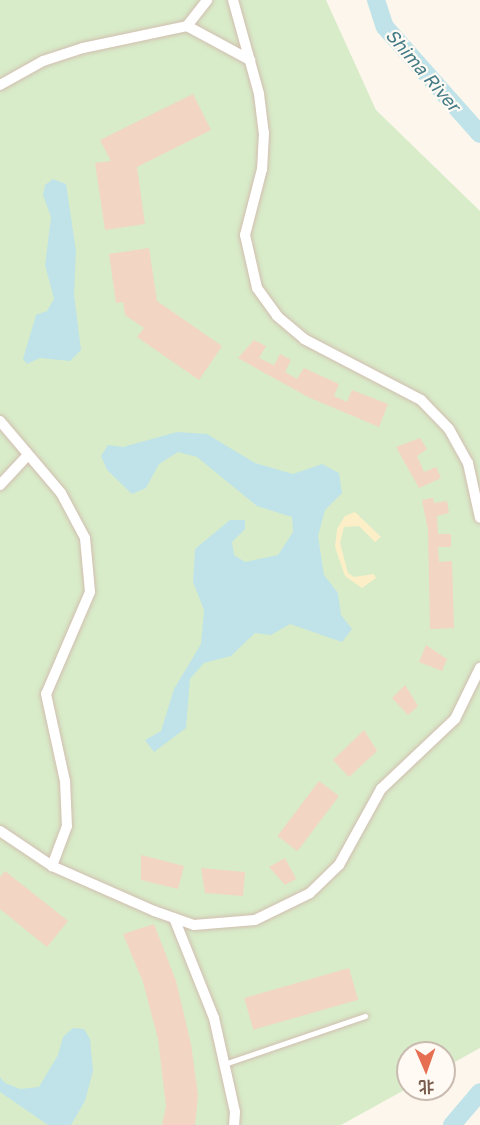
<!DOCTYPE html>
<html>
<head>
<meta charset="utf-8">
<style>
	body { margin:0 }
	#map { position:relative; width:480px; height:1125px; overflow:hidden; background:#fdf6ec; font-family:"Golos Text","Noto Sans SC",sans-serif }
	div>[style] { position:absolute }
	.green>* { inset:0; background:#d8ecc9 }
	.sand>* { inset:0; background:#fcefc7 }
	.water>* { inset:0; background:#bfe3e8 }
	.river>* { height:18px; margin:-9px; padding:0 9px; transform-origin:9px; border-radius:9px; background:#bfe3e8 }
	.building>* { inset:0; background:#f3d5c3; transform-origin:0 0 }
	.roads { filter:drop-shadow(0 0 2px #d1beb0) drop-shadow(0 0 2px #d1beb0) }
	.service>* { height:5px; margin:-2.5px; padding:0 2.5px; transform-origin:2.5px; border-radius:2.5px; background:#fff }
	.minor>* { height:10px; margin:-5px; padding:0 5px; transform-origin:5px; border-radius:5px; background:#fff }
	span { translate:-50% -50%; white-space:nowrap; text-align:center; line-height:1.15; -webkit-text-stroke:4.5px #fffaf3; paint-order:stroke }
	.water-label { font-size:18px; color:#437c86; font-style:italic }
	.north { position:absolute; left:396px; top:1041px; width:60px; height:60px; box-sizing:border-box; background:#fffaf3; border:2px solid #cabbb1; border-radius:50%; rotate:178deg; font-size:16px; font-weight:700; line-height:24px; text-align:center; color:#7a5c4d }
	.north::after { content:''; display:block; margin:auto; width:21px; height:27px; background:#e76f51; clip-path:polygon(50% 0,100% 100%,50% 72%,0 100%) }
</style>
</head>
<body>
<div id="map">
	<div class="green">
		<i style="clip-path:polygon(0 0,326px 0,376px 110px,480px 211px,480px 1048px,444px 1068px,444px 1053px,408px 1053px,408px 1088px,341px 1125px,0 1125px)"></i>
	</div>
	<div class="sand">
		<i style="clip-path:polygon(355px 512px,381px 537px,375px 542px,359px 526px,344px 527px,340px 543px,348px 573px,354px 577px,374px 574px,376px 578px,362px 588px,345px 576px,335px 547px,337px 529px,345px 516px)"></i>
	</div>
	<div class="water">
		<i style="clip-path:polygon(53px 179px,66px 184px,76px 251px,74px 295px,81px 350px,70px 361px,40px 358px,27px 364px,23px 359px,36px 315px,47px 311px,54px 299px,45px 265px,51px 217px,43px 195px,45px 185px)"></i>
		<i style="clip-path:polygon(177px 432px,207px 434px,255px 463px,293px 474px,322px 464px,339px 473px,342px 493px,325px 510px,318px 536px,324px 575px,338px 593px,341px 615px,352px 629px,342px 642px,290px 624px,271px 635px,255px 633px,231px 656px,204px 663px,190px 679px,186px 728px,154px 752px,145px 740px,161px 731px,174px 689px,201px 644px,204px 610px,193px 582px,195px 549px,230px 520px,245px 520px,245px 529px,232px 542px,234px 555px,245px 562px,278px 555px,293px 532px,292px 517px,257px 506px,197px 457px,178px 452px,159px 464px,146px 488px,132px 494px,107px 470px,101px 456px,108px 445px,123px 447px)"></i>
		<i style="clip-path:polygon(73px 1028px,84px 1029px,90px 1039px,93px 1071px,85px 1101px,71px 1125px,48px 1125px,0 1092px,0 1077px,5px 1083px,20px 1089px,39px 1087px,58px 1055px,63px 1037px)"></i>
	</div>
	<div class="river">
		<i style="left:376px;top:0;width:28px;rotate:72deg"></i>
		<i style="left:385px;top:27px;width:143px;rotate:48.4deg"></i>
		<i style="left:452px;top:1125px;width:43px;rotate:-49.7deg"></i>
	</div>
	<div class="building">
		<i style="clip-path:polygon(193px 94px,211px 130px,137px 167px,145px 224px,105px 230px,95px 163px,111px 161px,100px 140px)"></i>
		<i style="clip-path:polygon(149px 248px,157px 301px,222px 346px,199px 380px,137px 337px,144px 328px,125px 315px,123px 302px,116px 303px,109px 254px)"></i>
		<i style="clip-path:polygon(254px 340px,266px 346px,259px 358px,274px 365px,280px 354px,291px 360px,285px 372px,297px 379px,304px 368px,339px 384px,334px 396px,347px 402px,352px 390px,388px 404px,379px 427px,308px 397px,238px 358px)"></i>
		<i style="clip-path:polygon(420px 438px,427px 449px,417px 456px,424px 472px,436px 467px,441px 478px,419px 488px,396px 447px)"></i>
		<i style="clip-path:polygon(433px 498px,434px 503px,447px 501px,449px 513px,437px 516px,438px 534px,451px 534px,451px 547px,438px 547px,439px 562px,452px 561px,454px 628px,430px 629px,428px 530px,422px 500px)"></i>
		<i style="clip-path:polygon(426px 645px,447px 659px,442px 671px,419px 662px)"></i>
		<i style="clip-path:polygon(405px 685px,418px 706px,408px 715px,392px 698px)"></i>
		<i style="clip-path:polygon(364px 730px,377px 751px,349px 777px,333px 760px)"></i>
		<i style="left:319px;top:781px;width:25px;height:69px;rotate:37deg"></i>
		<i style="clip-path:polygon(141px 855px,184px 866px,178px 889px,141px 880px)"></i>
		<i style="clip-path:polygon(285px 858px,296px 879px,285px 885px,269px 867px)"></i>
		<i style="clip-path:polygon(201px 868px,245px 872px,243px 896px,205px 893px)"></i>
		<i style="clip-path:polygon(5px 871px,68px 921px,47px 947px,0 909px,0 877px)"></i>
		<i style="clip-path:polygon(154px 924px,176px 981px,191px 1044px,198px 1095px,195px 1125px,162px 1125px,166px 1106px,158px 1039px,143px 982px,123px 934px)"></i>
		<i style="left:349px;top:968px;width:33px;height:109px;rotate:74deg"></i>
	</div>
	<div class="roads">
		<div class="service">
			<i style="left:224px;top:1064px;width:149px;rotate:-18.8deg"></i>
		</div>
		<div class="minor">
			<i style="left:233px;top:0;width:98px;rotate:74.5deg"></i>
			<i style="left:259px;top:94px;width:39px;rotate:83deg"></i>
			<i style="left:264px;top:133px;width:36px;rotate:93deg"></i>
			<i style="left:262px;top:169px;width:68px;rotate:104.4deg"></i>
			<i style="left:245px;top:235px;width:54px;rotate:77.2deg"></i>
			<i style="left:257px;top:288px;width:34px;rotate:54deg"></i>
			<i style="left:277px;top:316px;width:35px;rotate:40deg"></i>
			<i style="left:304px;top:339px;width:132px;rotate:27.5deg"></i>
			<i style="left:421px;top:400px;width:40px;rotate:46deg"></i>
			<i style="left:449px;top:429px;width:39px;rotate:61deg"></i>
			<i style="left:468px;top:463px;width:56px;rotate:77.7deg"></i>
			<i style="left:187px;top:26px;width:33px;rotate:-52deg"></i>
			<i style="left:0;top:85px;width:49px;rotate:-29.2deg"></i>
			<i style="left:43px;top:61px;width:42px;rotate:-18deg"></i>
			<i style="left:83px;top:48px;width:106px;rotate:-11.9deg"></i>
			<i style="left:187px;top:26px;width:72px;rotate:28.4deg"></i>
			<i style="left:0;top:421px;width:94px;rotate:49.7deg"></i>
			<i style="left:61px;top:493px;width:51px;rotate:61.9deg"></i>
			<i style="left:85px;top:538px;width:54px;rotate:84.7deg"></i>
			<i style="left:90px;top:592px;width:111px;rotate:113.3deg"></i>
			<i style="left:46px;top:694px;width:89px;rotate:77.7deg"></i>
			<i style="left:65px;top:781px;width:45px;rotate:87.5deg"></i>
			<i style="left:67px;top:826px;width:43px;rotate:110.6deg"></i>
			<i style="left:0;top:485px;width:40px;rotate:-47deg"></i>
			<i style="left:0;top:831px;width:63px;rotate:33.9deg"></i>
			<i style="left:52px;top:866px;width:111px;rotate:23.8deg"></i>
			<i style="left:154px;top:911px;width:42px;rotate:19.3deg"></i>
			<i style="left:194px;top:925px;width:61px;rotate:-4.7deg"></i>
			<i style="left:255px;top:920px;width:61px;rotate:-26.1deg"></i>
			<i style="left:310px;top:893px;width:40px;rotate:-44deg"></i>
			<i style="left:339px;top:865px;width:87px;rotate:-61.1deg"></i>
			<i style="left:381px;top:789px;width:102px;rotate:-43.4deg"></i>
			<i style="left:455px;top:719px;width:57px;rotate:-63.9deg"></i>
			<i style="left:174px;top:918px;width:108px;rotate:68.2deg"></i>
			<i style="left:214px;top:1018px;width:96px;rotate:77.4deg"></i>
			<i style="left:235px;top:1112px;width:13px;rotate:94deg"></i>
		</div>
	</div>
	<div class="water-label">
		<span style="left:423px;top:70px;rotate:49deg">Shima River</span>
	</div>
	<div class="north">北</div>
</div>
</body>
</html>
